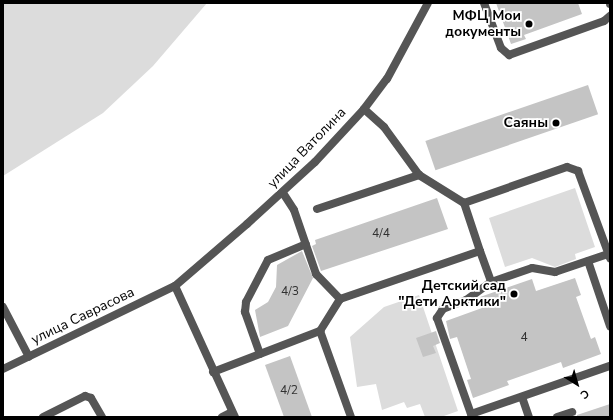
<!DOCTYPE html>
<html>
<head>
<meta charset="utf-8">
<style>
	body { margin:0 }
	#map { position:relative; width:613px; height:420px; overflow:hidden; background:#fff; font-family:"Nunito Sans",sans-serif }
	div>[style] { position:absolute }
	.green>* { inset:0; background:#dcdcdc }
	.building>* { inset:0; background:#c4c4c4; transform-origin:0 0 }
	.lane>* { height:8px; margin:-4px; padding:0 4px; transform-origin:4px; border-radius:4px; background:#555 }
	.street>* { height:8px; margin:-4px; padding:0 4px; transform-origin:4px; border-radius:4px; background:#555 }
	.dots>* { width:11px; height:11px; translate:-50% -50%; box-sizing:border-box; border:2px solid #fff; border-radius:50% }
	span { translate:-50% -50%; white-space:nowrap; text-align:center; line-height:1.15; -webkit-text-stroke:3.5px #fff; paint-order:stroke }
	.number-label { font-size:12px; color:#313131 }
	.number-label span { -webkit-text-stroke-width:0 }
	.poi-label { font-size:14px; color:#000; font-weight:700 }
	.right { translate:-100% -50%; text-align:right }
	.street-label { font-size:14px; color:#000 }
	.frame { position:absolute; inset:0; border:4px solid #000; pointer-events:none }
	.north { position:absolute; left:557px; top:364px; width:40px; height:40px; -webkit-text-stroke:3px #fff; paint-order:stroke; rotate:143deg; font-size:11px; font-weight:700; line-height:16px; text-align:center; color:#000 }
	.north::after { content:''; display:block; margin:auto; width:14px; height:18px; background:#000; clip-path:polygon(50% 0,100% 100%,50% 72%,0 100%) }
</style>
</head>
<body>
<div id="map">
	<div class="green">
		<i style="clip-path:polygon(3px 3px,207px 3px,153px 66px,103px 113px,3px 176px)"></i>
		<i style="clip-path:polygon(575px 188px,595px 247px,575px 254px,576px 259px,555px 267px,532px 258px,505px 267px,489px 218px)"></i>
		<i style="clip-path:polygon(419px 295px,458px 411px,441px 417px,425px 417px,420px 404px,407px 408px,404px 402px,382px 410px,376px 384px,357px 387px,350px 337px,384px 307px)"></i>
	</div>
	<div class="building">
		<i style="clip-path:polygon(496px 3px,578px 3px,582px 14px,524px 35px,526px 39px,511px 44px)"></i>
		<i style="left:588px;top:85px;width:31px;height:172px;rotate:71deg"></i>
		<i style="clip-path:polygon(437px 198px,448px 229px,321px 271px,312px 246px,316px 244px,315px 240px)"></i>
		<i style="clip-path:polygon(302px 251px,313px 278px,288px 326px,260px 337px,255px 310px,268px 302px,276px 287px,277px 265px)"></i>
		<i style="clip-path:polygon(575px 278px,581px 295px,576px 297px,591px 339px,595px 337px,601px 354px,563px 368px,561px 362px,507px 381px,509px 385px,473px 398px,467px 380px,471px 379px,457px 337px,450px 339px,446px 321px,482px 308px,480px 297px,532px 279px,536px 291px)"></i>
		<i style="clip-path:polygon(436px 331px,440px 343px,433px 346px,436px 353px,423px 357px,416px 338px)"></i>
		<i style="clip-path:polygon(290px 356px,312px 417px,284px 417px,265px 365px)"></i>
		<i style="clip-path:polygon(610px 404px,610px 417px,577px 417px,577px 415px)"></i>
	</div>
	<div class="lane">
		<i style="left:484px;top:3px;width:48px;rotate:69.3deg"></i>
		<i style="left:501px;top:48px;width:11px;rotate:41deg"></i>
		<i style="left:509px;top:55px;width:101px;rotate:-19.7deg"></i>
		<i style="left:604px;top:21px;width:8px;rotate:-40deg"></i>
		<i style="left:610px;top:3px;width:1px;rotate:90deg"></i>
		<i style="left:364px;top:109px;width:27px;rotate:42deg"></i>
		<i style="left:384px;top:127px;width:59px;rotate:53.9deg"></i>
		<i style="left:419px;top:175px;width:53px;rotate:31.9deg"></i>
		<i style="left:464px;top:203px;width:109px;rotate:-19.3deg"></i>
		<i style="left:567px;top:167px;width:12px;rotate:20deg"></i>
		<i style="left:578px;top:171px;width:93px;rotate:69.8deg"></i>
		<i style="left:283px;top:193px;width:20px;rotate:57deg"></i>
		<i style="left:294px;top:210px;width:68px;rotate:71deg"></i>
		<i style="left:316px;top:274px;width:35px;rotate:46deg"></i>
		<i style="left:317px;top:209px;width:108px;rotate:-18.4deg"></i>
		<i style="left:480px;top:251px;width:33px;rotate:70deg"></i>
		<i style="left:608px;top:254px;width:56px;rotate:161.2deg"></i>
		<i style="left:555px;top:272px;width:23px;rotate:-170deg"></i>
		<i style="left:532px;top:268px;width:43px;rotate:161.1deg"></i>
		<i style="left:491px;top:282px;width:31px;rotate:144deg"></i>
		<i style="left:466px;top:300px;width:25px;rotate:159deg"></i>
		<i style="left:443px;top:309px;width:11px;rotate:124deg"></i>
		<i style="left:437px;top:318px;width:102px;rotate:70.5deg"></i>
		<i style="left:471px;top:414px;width:147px;rotate:-19.1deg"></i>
		<i style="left:588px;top:261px;width:69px;rotate:71.3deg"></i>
		<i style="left:3px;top:307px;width:56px;rotate:62.5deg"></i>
		<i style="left:260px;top:354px;width:45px;rotate:-109.7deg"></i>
		<i style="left:245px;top:312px;width:10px;rotate:-84deg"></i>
		<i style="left:246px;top:302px;width:47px;rotate:-62.4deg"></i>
		<i style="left:268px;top:260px;width:41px;rotate:-22.8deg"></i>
		<i style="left:213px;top:372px;width:115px;rotate:-21deg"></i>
		<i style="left:522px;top:397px;width:21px;rotate:71deg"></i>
		<i style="left:43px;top:417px;width:47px;rotate:-26.6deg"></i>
		<i style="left:85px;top:396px;width:6px;rotate:18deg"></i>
		<i style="left:91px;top:398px;width:22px;rotate:60deg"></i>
		<i style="left:222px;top:417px;width:11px;rotate:-27deg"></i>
		<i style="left:351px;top:417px;width:91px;rotate:-109.8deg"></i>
		<i style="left:320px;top:331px;width:38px;rotate:-58deg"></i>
		<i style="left:340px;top:299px;width:148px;rotate:-18.9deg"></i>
		<i style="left:480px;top:251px;width:51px;rotate:-108.4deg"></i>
		<i style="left:557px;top:417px;width:16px;rotate:-18deg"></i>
	</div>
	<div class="street">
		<i style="left:175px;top:286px;width:144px;rotate:65.4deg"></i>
		<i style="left:3px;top:369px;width:191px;rotate:-25.8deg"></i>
		<i style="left:175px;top:286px;width:95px;rotate:-40.7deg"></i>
		<i style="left:247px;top:224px;width:92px;rotate:-42.4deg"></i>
		<i style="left:315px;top:162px;width:72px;rotate:-47.2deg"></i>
		<i style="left:364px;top:109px;width:38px;rotate:-53deg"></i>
		<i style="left:387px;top:79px;width:86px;rotate:-61.7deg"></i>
	</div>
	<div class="dots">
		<i style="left:529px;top:24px;background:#000"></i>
		<i style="left:556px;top:123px;background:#000"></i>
		<i style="left:514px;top:294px;background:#000"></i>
	</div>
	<div class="number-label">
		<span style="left:381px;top:234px">4/4</span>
		<span style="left:290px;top:292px">4/3</span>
		<span style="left:524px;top:338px">4</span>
		<span style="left:289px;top:391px">4/2</span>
	</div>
	<div class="poi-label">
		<span class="right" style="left:521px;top:24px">МФЦ Мои<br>документы</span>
		<span class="right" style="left:548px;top:123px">Саяны</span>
		<span class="right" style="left:506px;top:294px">Детский сад<br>"Дети Арктики"</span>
	</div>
	<div class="street-label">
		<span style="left:307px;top:148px;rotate:-46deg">улица Ватолина</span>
		<span style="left:83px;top:316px;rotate:-26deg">улица Саврасова</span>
	</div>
	<div class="frame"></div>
	<div class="north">С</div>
</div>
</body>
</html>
